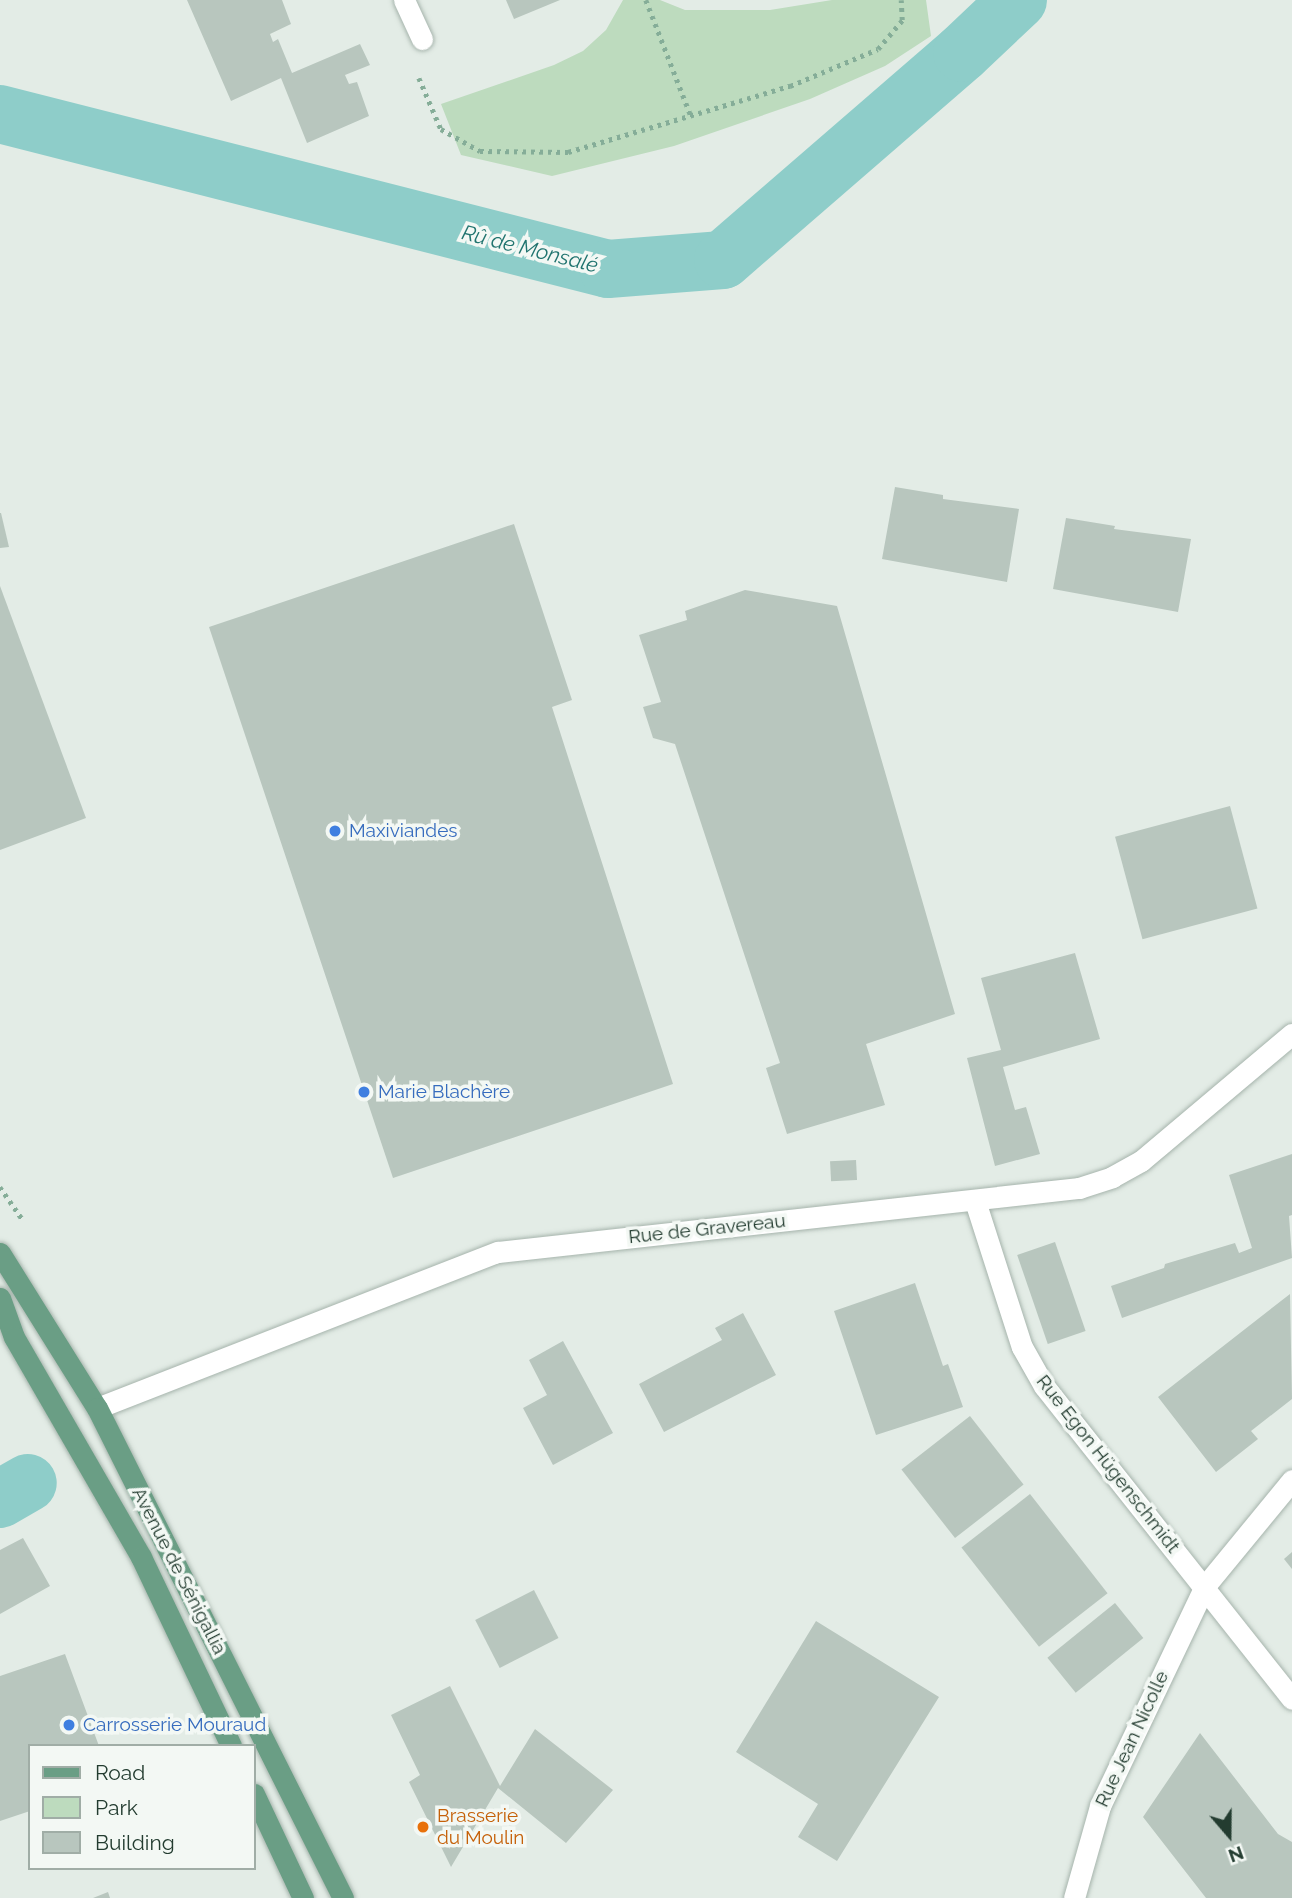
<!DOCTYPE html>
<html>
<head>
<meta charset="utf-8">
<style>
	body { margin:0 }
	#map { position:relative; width:1292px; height:1898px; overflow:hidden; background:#e3ece6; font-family:Raleway,sans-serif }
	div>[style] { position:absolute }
	.green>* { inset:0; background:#bddbbe }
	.canal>* { height:58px; margin:-29px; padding:0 29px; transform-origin:29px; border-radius:29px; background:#8ecdc9 }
	.building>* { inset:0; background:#b8c6be; transform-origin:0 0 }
	.path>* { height:4.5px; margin-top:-2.25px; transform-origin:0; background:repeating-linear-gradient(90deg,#85ad98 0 3.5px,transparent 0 8.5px) }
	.roads { filter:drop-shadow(0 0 2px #a6b4ac) drop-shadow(0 0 2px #a6b4ac) }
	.minor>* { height:21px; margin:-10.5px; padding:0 10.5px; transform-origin:10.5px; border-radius:10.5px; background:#fff }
	.major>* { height:21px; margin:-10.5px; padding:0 10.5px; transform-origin:10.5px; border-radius:10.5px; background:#6a9e85 }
	.dots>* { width:19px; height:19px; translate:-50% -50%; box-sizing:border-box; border:4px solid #f3f8f4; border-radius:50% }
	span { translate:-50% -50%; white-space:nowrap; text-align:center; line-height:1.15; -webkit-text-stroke:7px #f3f8f4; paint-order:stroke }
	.shop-label { font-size:19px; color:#366cbe }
	.left { translate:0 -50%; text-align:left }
	.street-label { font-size:19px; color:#233c30 }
	.food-label { font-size:19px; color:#c56008 }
	.water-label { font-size:21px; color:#21746f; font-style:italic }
	.legend { position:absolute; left:28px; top:1744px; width:228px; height:126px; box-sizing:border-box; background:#f3f8f4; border:2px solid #a0ada6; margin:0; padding:9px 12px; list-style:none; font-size:21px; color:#233c30 }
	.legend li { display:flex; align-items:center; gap:14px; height:35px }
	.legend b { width:35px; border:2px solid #a0ada6 }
	.north { position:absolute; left:1194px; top:1800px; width:70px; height:70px; -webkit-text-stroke:5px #f3f8f4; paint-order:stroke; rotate:160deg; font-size:19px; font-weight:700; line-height:28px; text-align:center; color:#233c30 }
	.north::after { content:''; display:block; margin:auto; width:24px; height:32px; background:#233c30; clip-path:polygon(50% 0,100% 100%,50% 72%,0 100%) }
</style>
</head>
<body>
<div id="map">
	<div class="green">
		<i style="clip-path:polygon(623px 0,660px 0,685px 10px,770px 10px,832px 0,926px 0,931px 36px,885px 66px,810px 99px,674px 146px,552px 176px,461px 155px,441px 104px,554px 65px,583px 51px,606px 30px)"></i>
	</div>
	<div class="canal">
		<i style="left:0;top:114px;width:627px;rotate:14.3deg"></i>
		<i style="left:608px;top:269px;width:115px;rotate:-4.5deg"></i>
		<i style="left:723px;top:260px;width:316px;rotate:-40.9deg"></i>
		<i style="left:962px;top:53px;width:77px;rotate:-43.4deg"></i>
		<i style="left:0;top:1499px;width:32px;rotate:-30deg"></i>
	</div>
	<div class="building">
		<i style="clip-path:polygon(187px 0,282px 0,291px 24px,270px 34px,273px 42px,278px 39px,292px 73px,360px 44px,370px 65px,345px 75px,349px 84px,357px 82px,369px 116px,307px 143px,281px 78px,231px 101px)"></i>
		<i style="clip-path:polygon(506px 0,560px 0,514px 19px)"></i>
		<i style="clip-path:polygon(895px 487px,943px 495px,943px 499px,1019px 509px,1007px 582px,882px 559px)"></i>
		<i style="clip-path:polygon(0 513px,1px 513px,9px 547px,0 548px)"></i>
		<i style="clip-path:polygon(1066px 518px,1115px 526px,1114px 529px,1191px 539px,1178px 612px,1053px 589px)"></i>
		<i style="clip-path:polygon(514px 524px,572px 700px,552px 707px,673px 1084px,393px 1178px,209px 627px)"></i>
		<i style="clip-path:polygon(0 586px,86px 818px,0 850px)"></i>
		<i style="clip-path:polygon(745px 590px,837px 606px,955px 1014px,866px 1044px,885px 1105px,787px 1134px,766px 1068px,780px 1063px,675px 744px,653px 738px,643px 707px,661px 702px,639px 635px,687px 620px,685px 611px)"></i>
		<i style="left:1230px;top:806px;width:106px;height:119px;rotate:75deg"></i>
		<i style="clip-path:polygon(1075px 953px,1100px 1039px,1003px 1067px,1015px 1110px,1026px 1107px,1040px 1154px,995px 1166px,967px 1058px,1001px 1050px,981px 978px)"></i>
		<i style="clip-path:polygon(1292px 1154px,1292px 1215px,1289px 1216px,1292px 1258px,1122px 1318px,1111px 1286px,1164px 1268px,1165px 1264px,1235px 1243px,1239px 1253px,1252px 1248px,1229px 1175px)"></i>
		<i style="left:856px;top:1160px;width:20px;height:26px;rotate:87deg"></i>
		<i style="left:1055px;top:1242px;width:94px;height:40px;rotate:71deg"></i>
		<i style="clip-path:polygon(915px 1283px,943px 1366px,948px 1364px,963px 1407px,876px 1435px,834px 1311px)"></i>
		<i style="clip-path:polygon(1290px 1294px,1292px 1399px,1251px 1431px,1258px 1439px,1216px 1472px,1158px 1397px)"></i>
		<i style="clip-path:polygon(743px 1313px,776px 1375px,664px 1432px,639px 1384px,722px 1340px,715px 1328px)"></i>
		<i style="clip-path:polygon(563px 1341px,613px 1433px,553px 1465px,523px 1408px,547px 1395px,529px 1360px)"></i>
		<i style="left:970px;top:1416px;width:87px;height:87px;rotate:52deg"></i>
		<i style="left:1030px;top:1494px;width:126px;height:87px;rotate:52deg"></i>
		<i style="clip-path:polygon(23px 1538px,50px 1586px,0 1614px,0 1550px)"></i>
		<i style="clip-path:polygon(1292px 1552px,1292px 1569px,1284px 1559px)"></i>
		<i style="left:534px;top:1590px;width:54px;height:66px;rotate:63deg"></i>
		<i style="left:1115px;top:1603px;width:45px;height:87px;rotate:51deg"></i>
		<i style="clip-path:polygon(816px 1621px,939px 1697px,837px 1861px,798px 1837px,818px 1804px,736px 1752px)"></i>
		<i style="clip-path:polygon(65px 1654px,99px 1746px,30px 1746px,30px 1811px,0 1821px,0 1676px)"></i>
		<i style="clip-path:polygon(450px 1686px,500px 1786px,535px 1729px,613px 1790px,566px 1843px,498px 1788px,451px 1867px,409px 1782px,420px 1775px,391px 1715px)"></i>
		<i style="clip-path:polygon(1200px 1733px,1278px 1834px,1292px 1842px,1292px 1898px,1206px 1898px,1143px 1817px)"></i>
		<i style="clip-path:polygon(108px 1892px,110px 1898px,93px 1898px)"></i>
	</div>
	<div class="path">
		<i style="left:646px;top:0;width:124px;rotate:68.8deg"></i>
		<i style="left:419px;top:78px;width:56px;rotate:66.7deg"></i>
		<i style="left:441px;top:129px;width:45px;rotate:29.4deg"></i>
		<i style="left:480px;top:151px;width:88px;rotate:0.7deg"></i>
		<i style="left:568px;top:152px;width:232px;rotate:-16.6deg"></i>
		<i style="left:790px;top:86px;width:95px;rotate:-22.8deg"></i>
		<i style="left:878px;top:49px;width:38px;rotate:-50deg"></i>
		<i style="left:902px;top:20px;width:20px;rotate:-93deg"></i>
		<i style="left:0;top:1187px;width:40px;rotate:55.1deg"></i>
	</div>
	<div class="roads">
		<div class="minor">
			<i style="left:404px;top:0;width:43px;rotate:65.2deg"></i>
			<i style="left:975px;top:1201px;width:153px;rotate:72.2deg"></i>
			<i style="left:1022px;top:1347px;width:45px;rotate:60.6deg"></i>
			<i style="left:1044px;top:1386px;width:399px;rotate:51.6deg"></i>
			<i style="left:97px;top:1408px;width:430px;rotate:-21.3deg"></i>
			<i style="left:498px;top:1252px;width:585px;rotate:-6.29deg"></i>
			<i style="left:1079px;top:1188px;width:35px;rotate:-18deg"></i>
			<i style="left:1112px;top:1177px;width:33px;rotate:-29deg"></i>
			<i style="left:1141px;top:1161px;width:197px;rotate:-40.1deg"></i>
			<i style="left:1074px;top:1898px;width:96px;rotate:-74.2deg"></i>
			<i style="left:1100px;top:1806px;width:244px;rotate:-64.5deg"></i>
			<i style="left:1205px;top:1586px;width:137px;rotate:-50.6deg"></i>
		</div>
		<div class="major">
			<i style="left:0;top:1253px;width:183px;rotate:58deg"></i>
			<i style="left:97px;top:1408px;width:548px;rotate:63.34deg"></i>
			<i style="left:0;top:1298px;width:41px;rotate:70.3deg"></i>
			<i style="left:14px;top:1337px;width:254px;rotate:60deg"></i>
			<i style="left:141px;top:1557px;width:209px;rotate:64.5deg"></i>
			<i style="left:254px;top:1794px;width:115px;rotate:64.8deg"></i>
		</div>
	</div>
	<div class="dots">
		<i style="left:335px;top:831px;background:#3f7fe0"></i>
		<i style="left:364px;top:1092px;background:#3f7fe0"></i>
		<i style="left:69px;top:1725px;background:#3f7fe0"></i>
		<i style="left:423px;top:1827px;background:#e8710a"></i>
	</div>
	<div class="shop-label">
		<span class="left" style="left:349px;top:831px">Maxiviandes</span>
		<span class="left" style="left:378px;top:1092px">Marie Blachère</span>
		<span class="left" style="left:83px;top:1725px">Carrosserie Mouraud</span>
	</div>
	<div class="street-label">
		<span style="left:707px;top:1229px;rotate:-6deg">Rue de Gravereau</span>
		<span style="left:1108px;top:1464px;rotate:52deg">Rue Egon Hügenschmidt</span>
		<span style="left:179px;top:1571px;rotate:63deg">Avenue de Sénigallia</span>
		<span style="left:1132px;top:1739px;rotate:-65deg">Rue Jean Nicolle</span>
	</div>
	<div class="food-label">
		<span class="left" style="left:437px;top:1827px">Brasserie<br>du Moulin</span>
	</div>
	<div class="water-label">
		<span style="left:530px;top:249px;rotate:14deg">Rû de Monsalé</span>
	</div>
	<ul class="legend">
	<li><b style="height:9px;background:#6a9e85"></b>Road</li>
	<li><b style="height:19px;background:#bddbbe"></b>Park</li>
	<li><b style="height:19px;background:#b8c6be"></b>Building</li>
	</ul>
	<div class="north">N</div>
</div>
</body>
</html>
